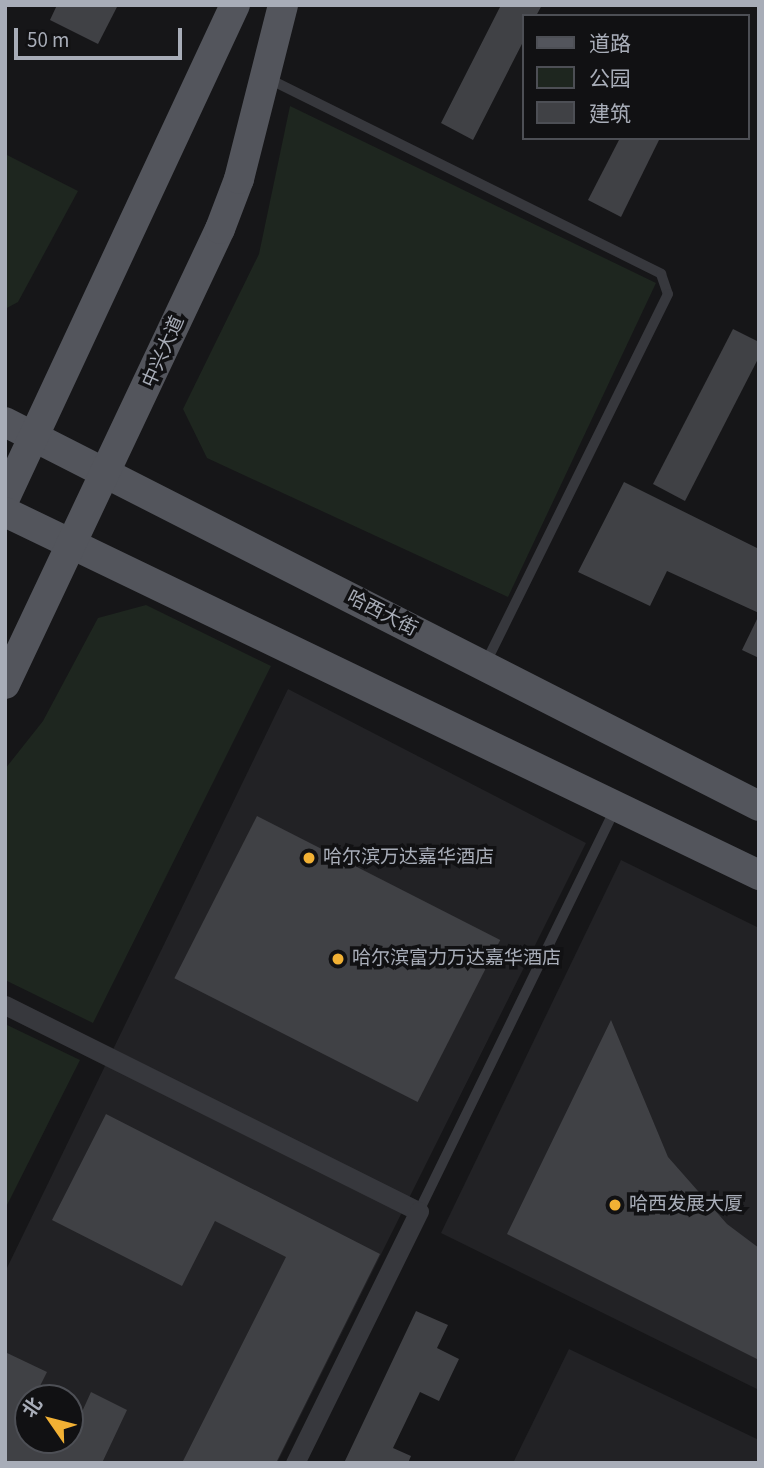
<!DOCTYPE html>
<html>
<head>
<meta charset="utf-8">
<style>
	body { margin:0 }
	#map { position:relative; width:764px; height:1468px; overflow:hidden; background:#161618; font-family:"Source Sans 3","Noto Sans SC",sans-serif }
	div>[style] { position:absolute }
	.built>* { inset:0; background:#222225 }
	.green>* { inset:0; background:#1e261f }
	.building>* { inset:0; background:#404145; transform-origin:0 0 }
	.service>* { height:10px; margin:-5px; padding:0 5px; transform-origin:5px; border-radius:5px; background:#37383d }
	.minor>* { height:19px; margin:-9.5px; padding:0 9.5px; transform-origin:9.5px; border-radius:9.5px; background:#37383d }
	.primary>* { height:30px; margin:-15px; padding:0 15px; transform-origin:15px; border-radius:15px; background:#53555c }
	.dots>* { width:19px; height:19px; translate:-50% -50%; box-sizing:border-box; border:4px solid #111113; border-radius:50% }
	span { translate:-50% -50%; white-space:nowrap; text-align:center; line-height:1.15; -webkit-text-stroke:7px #111113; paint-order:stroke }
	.street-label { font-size:19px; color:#a8adb8 }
	.poi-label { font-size:19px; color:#a8adb8 }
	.left { translate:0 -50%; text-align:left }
	.frame { position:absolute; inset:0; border:7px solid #a8adb8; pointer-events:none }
	.legend { position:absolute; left:522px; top:14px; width:228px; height:126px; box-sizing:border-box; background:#111113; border:2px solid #4d4f55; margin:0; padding:9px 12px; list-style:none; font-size:21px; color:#a8adb8 }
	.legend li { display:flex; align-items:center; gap:14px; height:35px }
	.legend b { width:35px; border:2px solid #4d4f55 }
	.north { position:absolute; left:14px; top:1384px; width:70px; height:70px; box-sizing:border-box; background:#111113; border:2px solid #4d4f55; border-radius:50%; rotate:305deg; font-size:19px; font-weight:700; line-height:28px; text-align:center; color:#a8adb8 }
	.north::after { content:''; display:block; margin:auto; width:24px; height:32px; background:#f2b134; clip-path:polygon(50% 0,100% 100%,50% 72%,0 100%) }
	.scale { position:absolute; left:14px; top:28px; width:168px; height:32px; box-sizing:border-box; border:4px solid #a8adb8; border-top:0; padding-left:9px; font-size:21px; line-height:24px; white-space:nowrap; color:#a8adb8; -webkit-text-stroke:5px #111113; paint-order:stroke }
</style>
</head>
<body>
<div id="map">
	<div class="built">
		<i style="clip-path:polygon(evenodd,288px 689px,586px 843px,277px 1463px,5px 1463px,5px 1272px,288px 689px,28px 1398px,70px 1398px,70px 1440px,28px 1440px,28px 1398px)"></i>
		<i style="clip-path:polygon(621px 860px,759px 928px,759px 1390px,441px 1233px)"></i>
		<i style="clip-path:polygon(569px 1349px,759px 1440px,759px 1463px,513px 1463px)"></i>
	</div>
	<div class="green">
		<i style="clip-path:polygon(290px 106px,656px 283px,508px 597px,207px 458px,183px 409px,259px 254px)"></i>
		<i style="clip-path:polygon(5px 154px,78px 191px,18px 302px,5px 309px)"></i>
		<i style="clip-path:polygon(146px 605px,271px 666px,93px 1023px,5px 980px,5px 769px,43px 721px,98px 618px)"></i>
		<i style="clip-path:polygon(5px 1024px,80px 1060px,5px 1209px)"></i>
	</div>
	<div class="building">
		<i style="clip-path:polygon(57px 5px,118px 5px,98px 44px,50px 20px)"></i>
		<i style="clip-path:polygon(501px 5px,542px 5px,536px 16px,524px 16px,524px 40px,473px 140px,441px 123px)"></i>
		<i style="clip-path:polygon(620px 138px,660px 138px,621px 217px,588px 200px)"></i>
		<i style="clip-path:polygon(733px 329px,759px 342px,759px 357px,685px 501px,653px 484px)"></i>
		<i style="clip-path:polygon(624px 482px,759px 549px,759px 613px,667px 571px,650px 606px,578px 572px)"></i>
		<i style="clip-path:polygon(759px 615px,759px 658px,742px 650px)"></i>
		<i style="left:257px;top:816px;width:273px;height:182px;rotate:27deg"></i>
		<i style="clip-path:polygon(611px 1020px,668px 1157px,727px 1224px,759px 1248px,759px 1360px,507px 1234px)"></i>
		<i style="clip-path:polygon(106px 1114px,380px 1254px,276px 1463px,182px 1463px,286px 1257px,215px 1221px,182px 1286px,52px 1220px)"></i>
		<i style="clip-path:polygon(416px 1311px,448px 1325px,437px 1348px,459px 1359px,439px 1401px,420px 1392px,393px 1448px,411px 1456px,408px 1463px,344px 1463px)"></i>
		<i style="clip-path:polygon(5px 1352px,47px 1372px,37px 1392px,49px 1398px,28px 1398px,28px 1440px,70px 1440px,70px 1408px,81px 1414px,91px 1392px,127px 1410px,102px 1463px,5px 1463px)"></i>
	</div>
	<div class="service">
		<i style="left:269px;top:79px;width:438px;rotate:26.4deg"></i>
		<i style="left:661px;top:274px;width:21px;rotate:71deg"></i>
		<i style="left:668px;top:294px;width:411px;rotate:116.3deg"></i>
		<i style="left:419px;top:1211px;width:447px;rotate:-64deg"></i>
	</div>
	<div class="minor">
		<i style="left:5px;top:1005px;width:462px;rotate:26.5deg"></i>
		<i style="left:419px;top:1211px;width:281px;rotate:116.2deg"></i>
	</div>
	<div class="primary">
		<i style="left:5px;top:422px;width:846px;rotate:26.99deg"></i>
		<i style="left:5px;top:498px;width:544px;rotate:-64.99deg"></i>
		<i style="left:5px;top:512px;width:837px;rotate:25.71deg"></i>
		<i style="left:5px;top:684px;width:503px;rotate:-64.71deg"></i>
		<i style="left:220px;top:229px;width:53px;rotate:-69.2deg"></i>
		<i style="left:239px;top:179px;width:179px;rotate:-75.8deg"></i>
	</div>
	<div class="dots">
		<i style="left:309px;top:858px;background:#f2b134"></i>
		<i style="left:338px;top:959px;background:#f2b134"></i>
		<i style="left:615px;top:1205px;background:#f2b134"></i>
	</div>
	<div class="street-label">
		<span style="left:164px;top:352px;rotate:-66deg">中兴大道</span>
		<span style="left:382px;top:614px;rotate:27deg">哈西大街</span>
	</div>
	<div class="poi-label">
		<span class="left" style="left:323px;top:858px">哈尔滨万达嘉华酒店</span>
		<span class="left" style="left:352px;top:959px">哈尔滨富力万达嘉华酒店</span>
		<span class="left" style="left:629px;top:1205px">哈西发展大厦</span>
	</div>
	<div class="frame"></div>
	<ul class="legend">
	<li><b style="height:9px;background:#53555c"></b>道路</li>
	<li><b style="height:19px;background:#1e261f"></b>公园</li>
	<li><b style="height:19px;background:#404145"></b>建筑</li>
	</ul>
	<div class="north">北</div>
	<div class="scale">50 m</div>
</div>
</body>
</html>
